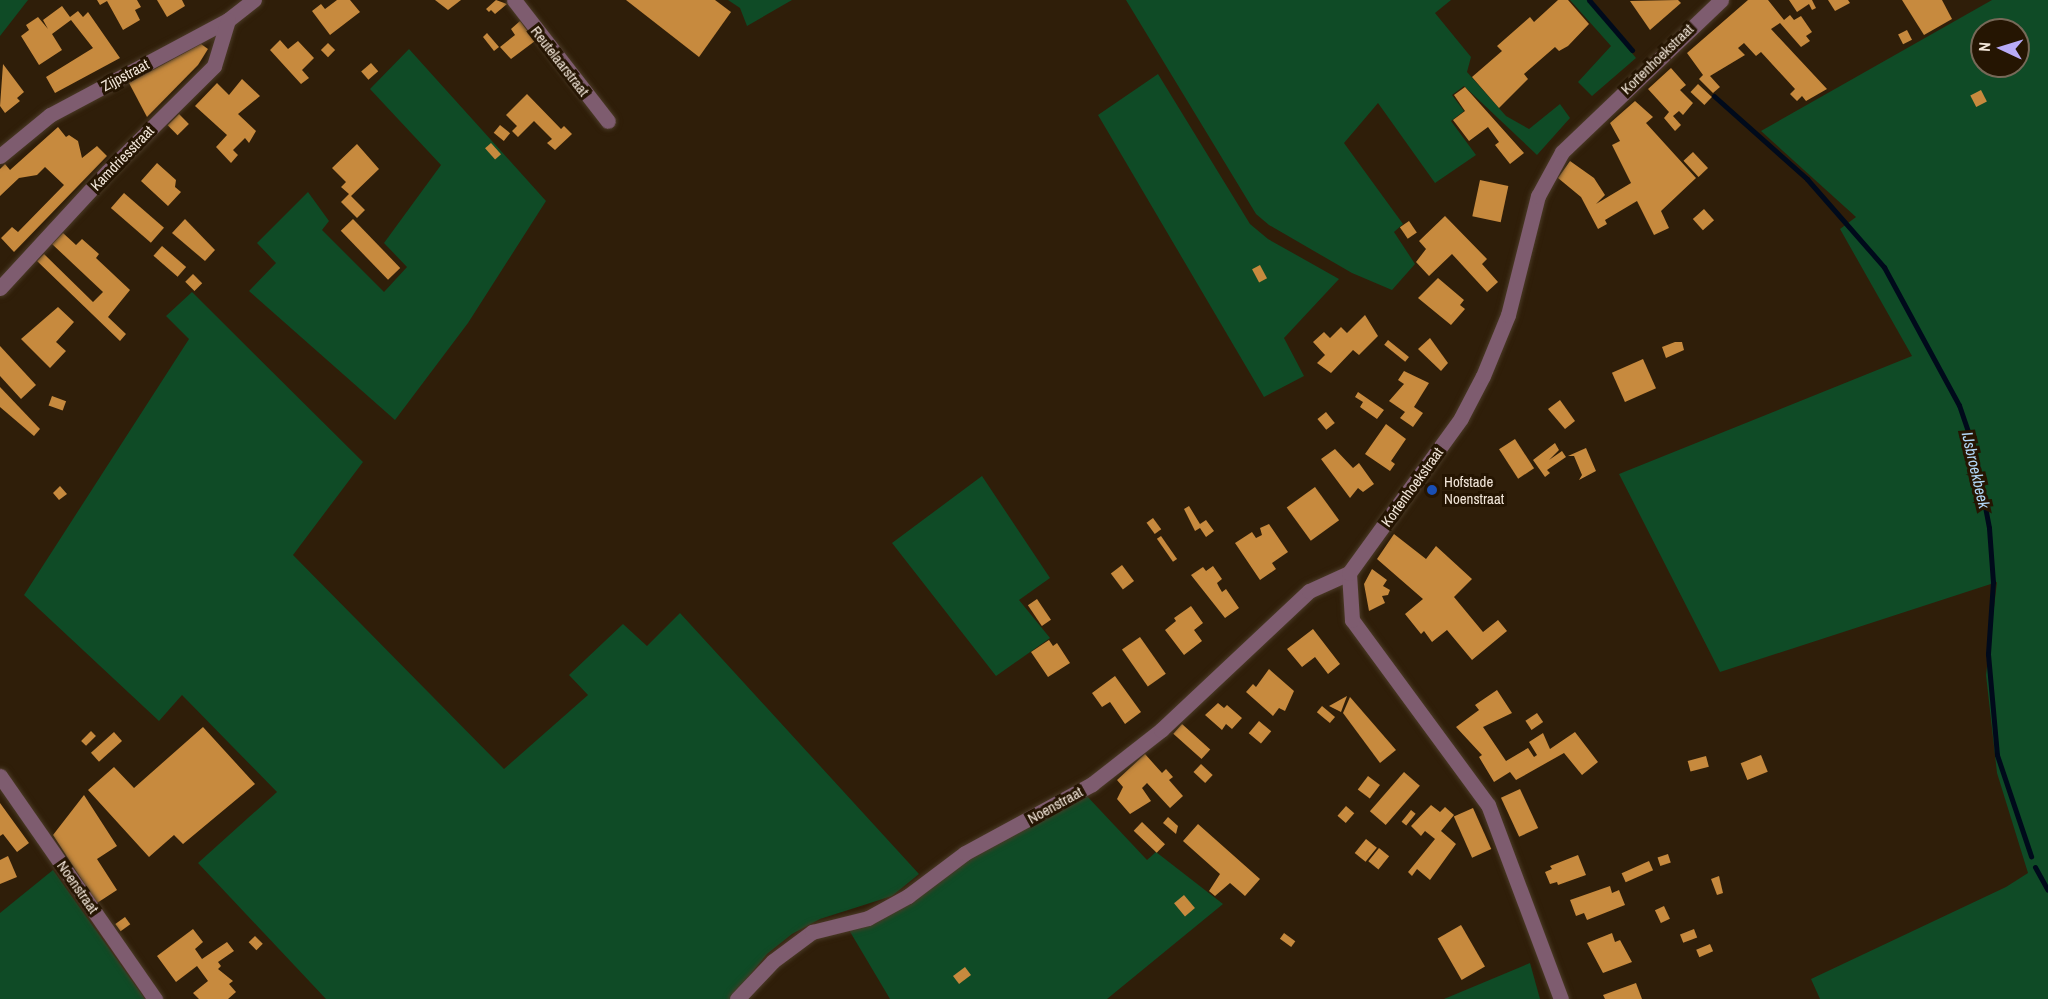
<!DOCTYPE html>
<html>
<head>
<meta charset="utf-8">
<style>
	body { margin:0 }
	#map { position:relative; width:2048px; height:999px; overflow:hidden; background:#2f1e09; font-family:"Archivo Narrow",sans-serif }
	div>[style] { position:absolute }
	.green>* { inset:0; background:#0f4b26 }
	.stream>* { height:5px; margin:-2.5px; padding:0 2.5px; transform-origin:2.5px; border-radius:2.5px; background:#000a1b }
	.building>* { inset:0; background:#c78a3e; transform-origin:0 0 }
	.roads { filter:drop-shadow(0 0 2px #4a3a26) drop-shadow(0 0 2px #4a3a26) }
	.minor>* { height:15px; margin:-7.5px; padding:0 7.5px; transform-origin:7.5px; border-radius:7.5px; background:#7e5c6f }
	.tertiary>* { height:15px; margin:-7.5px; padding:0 7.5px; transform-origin:7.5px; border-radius:7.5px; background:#7e5c6f }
	.dots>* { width:16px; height:16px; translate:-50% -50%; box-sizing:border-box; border:3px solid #251502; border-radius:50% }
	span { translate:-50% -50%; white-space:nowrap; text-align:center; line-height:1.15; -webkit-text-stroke:6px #251502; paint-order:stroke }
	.street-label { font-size:15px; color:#f2e6d9 }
	.poi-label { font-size:15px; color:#f2e6d9 }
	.left { translate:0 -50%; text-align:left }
	.water-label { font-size:16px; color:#b1d6f6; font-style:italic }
	.north { position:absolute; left:1970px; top:18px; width:60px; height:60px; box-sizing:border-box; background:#251502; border:2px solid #776958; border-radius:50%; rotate:274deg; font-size:16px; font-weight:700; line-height:24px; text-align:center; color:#f2e6d9 }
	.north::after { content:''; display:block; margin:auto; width:21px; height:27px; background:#b8abf7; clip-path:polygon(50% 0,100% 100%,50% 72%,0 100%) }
</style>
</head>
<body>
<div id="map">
	<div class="green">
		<i style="clip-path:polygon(0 0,28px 0,0 36px)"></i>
		<i style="clip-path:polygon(728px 0,792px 0,747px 26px,740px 8px)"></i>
		<i style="clip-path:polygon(1126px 0,1451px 0,1435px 13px,1471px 57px,1467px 72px,1506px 116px,1529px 129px,1560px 104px,1570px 118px,1537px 155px,1464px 86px,1452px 95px,1464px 111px,1451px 121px,1476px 155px,1435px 183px,1378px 103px,1344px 143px,1403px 224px,1394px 232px,1415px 264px,1392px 290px,1352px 273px,1269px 225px,1256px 214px)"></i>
		<i style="clip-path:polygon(1570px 0,1588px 0,1636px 58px,1592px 96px,1578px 82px,1611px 46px)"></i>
		<i style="clip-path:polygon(evenodd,1992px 0,2048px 0,2048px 999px,1820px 999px,1811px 979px,2006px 887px,2028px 873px,1997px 773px,1986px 675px,1997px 582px,1720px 672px,1619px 474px,1912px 356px,1840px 229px,1856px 217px,1761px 131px,1992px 0,1982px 30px,2018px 30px,2018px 66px,1982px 66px,1982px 30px)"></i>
		<i style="clip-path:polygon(409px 49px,546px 201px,468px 323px,395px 420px,249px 291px,276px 263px,257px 243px,308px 192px,329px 221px,322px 230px,384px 292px,407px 267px,384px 243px,441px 165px,370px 89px)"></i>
		<i style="clip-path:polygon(1158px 74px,1250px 224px,1268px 239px,1339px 279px,1284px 338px,1304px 376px,1264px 397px,1098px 115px)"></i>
		<i style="clip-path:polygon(192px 292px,363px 462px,293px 555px,504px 769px,588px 695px,569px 675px,623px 624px,647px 646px,680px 613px,919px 874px,892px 896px,820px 919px,792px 934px,767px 954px,730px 999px,326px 999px,198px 863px,277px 792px,182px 695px,159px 721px,24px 595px,189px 339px,166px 316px)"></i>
		<i style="clip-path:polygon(982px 476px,1050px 578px,1019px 600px,1050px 638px,996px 676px,892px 543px)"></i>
		<i style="clip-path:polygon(1085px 794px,1147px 860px,1156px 852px,1223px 904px,1107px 999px,890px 999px,849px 930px,903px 908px,982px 850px)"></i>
		<i style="clip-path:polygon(53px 870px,145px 999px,0 999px,0 913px)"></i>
		<i style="clip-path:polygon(1530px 963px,1540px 999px,1444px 999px)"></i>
	</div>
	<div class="stream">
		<i style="left:1589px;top:0;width:66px;rotate:49.3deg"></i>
		<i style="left:1714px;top:96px;width:125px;rotate:41.7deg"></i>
		<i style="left:1807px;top:179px;width:117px;rotate:48.8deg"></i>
		<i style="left:1884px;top:267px;width:157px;rotate:61.5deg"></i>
		<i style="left:1959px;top:405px;width:46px;rotate:71.2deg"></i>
		<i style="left:1974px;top:449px;width:80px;rotate:79.2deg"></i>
		<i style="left:1989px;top:528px;width:54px;rotate:85.8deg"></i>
		<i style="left:1993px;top:582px;width:72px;rotate:94deg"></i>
		<i style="left:1988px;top:654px;width:101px;rotate:84.9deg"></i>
		<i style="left:1997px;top:755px;width:107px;rotate:71.4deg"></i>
		<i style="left:2035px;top:867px;width:26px;rotate:61deg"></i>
	</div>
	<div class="building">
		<i style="clip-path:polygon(97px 0,137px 0,141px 7px,135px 10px,140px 20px,123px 30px,107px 1px,100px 5px)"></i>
		<i style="clip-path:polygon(157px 0,182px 0,185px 6px,167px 17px)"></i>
		<i style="clip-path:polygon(337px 0,350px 0,360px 12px,330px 35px,312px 11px,321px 4px,325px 9px)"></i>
		<i style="clip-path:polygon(435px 0,461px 0,448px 10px)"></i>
		<i style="clip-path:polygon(496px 0,507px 4px,495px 14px,491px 10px,489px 12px,486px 9px)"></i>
		<i style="clip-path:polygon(626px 0,715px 0,731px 12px,699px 57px)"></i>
		<i style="clip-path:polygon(1558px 0,1568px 0,1589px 24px,1568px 46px,1559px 51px,1555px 47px,1524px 74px,1528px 79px,1499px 108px,1472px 77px,1502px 51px,1497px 46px,1530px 17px,1534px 22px)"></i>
		<i style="clip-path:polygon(1678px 0,1681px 3px,1650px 30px,1630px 1px)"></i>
		<i style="clip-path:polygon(1748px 0,1768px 0,1784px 20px,1790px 15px,1794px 20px,1801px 16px,1812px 32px,1806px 36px,1810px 41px,1801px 47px,1780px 23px,1771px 29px,1827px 89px,1806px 101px,1802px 96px,1797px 101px,1790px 94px,1795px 89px,1761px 52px,1756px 56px,1744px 43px,1738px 48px,1745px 55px,1710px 76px,1720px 87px,1713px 93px,1699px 79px,1703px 75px,1687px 53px)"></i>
		<i style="clip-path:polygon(1789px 0,1812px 0,1816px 8px,1812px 10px,1809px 4px,1797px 12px)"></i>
		<i style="clip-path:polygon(1828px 0,1848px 0,1850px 3px,1835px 11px)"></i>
		<i style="clip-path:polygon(1902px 0,1942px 0,1952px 19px,1924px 35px)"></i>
		<i style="clip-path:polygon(62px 6px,70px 17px,78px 11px,83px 17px,88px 12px,120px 58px,55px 93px,46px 77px,93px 48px,71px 20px,52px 34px,62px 50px,39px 65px,21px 36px,29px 30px,26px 25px,38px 17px,48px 29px,43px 20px)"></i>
		<i style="clip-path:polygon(520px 21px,535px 41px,511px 59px,500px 47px,515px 35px,511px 29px)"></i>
		<i style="left:1907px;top:30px;width:11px;height:10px;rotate:63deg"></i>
		<i style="clip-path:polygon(487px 33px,499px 47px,494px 51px,483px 37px)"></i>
		<i style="clip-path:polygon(280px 40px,288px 49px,298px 41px,314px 58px,302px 70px,309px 78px,301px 84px,270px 50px)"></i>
		<i style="left:328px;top:43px;width:10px;height:10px;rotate:45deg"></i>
		<i style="clip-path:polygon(201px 44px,208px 49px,198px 65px,147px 117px,129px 83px)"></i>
		<i style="left:371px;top:63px;width:11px;height:13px;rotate:49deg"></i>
		<i style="clip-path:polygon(3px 64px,24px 92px,17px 98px,20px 101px,5px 113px,0 106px)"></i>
		<i style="clip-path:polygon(1671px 68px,1686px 85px,1680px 90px,1693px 103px,1683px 115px,1679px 111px,1673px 116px,1681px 125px,1675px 131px,1664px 118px,1669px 112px,1648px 89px)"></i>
		<i style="clip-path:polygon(242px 79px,260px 96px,238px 114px,256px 131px,249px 143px,245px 138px,233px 150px,238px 155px,231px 163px,216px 147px,227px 135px,195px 106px,217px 83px,229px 95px)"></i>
		<i style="left:1698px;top:84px;width:19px;height:11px;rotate:43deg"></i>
		<i style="clip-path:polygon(1465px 87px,1524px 153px,1510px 164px,1495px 145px,1499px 142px,1488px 127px,1469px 141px,1453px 120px,1465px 111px,1454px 95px)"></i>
		<i style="left:1981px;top:90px;width:13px;height:12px;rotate:63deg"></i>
		<i style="clip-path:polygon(527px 94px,561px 129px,564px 126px,572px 134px,555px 150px,547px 143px,552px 139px,534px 121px,518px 137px,512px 131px,517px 126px,506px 115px)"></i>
		<i style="clip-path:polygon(1635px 101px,1653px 117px,1646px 123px,1696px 178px,1661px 211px,1669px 228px,1654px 235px,1637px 201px,1605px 220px,1607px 224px,1598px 229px,1581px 197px,1558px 178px,1570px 161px,1594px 178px,1605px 195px,1596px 204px,1631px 183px,1612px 145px,1620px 141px,1610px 123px)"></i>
		<i style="left:179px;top:114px;width:14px;height:16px;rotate:45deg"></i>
		<i style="left:500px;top:125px;width:13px;height:10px;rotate:39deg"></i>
		<i style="clip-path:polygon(58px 127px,66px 137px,69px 135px,78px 141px,82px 158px,97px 146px,107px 156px,14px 252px,1px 238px,12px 227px,18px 232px,64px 185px,45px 167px,37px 175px,19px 178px,0 196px,0 169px,5px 164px,10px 170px)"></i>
		<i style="left:491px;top:143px;width:15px;height:8px;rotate:48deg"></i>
		<i style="clip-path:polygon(357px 144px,379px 169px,351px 196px,365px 210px,357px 218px,341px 202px,349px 194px,341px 187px,346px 182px,332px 168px)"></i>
		<i style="left:1693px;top:152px;width:22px;height:13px;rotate:47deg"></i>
		<i style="clip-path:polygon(157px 163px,176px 180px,175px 187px,181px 192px,168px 206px,141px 181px)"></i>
		<i style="left:1480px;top:180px;width:29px;height:37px;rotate:12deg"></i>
		<i style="left:124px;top:193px;width:53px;height:20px;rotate:41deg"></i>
		<i style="left:1704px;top:209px;width:15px;height:15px;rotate:48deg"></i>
		<i style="clip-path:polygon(1445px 216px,1487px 259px,1482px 264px,1498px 282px,1487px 292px,1452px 254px,1429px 276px,1416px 262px,1426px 249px,1419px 241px)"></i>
		<i style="clip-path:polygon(185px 219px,215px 250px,205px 261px,172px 233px)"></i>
		<i style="left:353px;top:219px;width:68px;height:17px;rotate:46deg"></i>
		<i style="left:1409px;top:221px;width:14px;height:11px;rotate:56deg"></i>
		<i style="clip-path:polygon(63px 233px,76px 245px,82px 239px,99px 254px,96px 258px,130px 290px,108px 317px,126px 334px,120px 341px,37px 261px,44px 254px,93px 302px,103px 292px,52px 244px)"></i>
		<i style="left:162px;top:246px;width:32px;height:13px;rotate:41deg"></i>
		<i style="left:1260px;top:265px;width:15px;height:9px;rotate:62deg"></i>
		<i style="left:193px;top:274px;width:13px;height:11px;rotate:45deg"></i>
		<i style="clip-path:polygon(1438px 278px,1464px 300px,1460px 305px,1465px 309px,1451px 325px,1418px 298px)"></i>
		<i style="clip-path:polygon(58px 307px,74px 322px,56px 342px,66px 351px,50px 368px,21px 339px)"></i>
		<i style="clip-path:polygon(1365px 315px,1378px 336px,1359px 355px,1353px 350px,1331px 373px,1317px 363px,1325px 355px,1313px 342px,1324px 332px,1330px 338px,1341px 327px,1347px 333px)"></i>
		<i style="clip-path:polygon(1430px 338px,1448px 363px,1441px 371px,1418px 349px)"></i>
		<i style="left:1388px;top:340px;width:27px;height:6px;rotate:39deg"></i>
		<i style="clip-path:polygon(1675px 342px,1682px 342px,1684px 350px,1666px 358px,1662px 347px)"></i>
		<i style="clip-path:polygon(0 346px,36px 385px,21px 399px,0 376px)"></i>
		<i style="left:1643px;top:359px;width:32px;height:34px;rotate:66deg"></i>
		<i style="clip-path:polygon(1404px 371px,1429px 383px,1414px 407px,1423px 413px,1413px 427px,1400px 418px,1405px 412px,1389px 401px,1404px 384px,1398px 380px)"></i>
		<i style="clip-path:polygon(0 387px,40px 429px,34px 436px,0 407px)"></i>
		<i style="clip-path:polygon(1358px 392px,1384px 410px,1377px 419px,1360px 407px,1363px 402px,1355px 397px)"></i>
		<i style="left:52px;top:396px;width:15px;height:10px;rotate:20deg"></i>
		<i style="clip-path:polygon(1560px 400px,1575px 421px,1565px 429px,1548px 409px)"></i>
		<i style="left:1326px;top:412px;width:14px;height:11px;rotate:51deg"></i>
		<i style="clip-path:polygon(1386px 424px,1406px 439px,1391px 461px,1395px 464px,1390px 471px,1365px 454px)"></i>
		<i style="left:1515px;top:439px;width:35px;height:19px;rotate:57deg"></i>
		<i style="clip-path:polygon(1555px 443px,1559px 450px,1549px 460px,1562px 451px,1566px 457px,1547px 470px,1550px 473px,1545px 477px,1533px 460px)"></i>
		<i style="clip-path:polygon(1586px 448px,1596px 471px,1579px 480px,1582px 475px,1574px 456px,1568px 456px)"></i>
		<i style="clip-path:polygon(1335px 449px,1353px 468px,1359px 463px,1374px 484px,1363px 492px,1358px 488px,1350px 498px,1321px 459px)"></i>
		<i style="clip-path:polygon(60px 486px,67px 494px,59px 500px,53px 493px)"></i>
		<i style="left:1315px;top:487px;width:41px;height:35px;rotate:54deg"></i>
		<i style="clip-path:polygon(1189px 506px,1200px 524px,1206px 520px,1214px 531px,1206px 537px,1200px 528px,1195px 531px,1184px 509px)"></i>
		<i style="left:1153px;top:518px;width:14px;height:8px;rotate:54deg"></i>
		<i style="clip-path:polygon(1269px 524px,1288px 552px,1272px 563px,1276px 569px,1260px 580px,1235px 543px,1252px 532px,1256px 538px,1262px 535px,1260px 528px)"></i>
		<i style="clip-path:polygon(1394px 534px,1426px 559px,1436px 546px,1472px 579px,1454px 597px,1483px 632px,1498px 620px,1507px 631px,1472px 660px,1447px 630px,1432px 642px,1424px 631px,1421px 634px,1405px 614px,1423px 599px,1377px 559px)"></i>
		<i style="left:1161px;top:536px;width:28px;height:5px;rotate:55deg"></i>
		<i style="left:1122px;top:565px;width:20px;height:14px;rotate:53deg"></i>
		<i style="clip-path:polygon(1213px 566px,1222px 579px,1217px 583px,1219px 587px,1222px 592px,1226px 589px,1239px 608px,1225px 618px,1191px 575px,1203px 567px,1206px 571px)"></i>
		<i style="clip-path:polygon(1372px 569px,1387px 580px,1383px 586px,1390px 590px,1388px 595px,1382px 596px,1385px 603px,1369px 611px,1364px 584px)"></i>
		<i style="left:1037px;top:599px;width:25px;height:11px;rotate:56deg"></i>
		<i style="clip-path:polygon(1191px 606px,1203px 623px,1194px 630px,1202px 641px,1184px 655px,1165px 630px,1176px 621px,1174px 618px)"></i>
		<i style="clip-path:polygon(1313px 629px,1340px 664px,1328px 674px,1315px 657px,1302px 667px,1287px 649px)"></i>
		<i style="left:1140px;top:637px;width:45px;height:22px;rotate:55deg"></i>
		<i style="clip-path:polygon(1049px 640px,1053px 646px,1057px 643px,1070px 663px,1048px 677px,1031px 652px)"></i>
		<i style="clip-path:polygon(1269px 669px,1294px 691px,1285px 711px,1279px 708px,1273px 716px,1246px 692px,1253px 684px,1256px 687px)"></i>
		<i style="clip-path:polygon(1115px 676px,1141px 712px,1125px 724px,1110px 702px,1102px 707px,1092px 693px)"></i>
		<i style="clip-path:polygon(1497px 690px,1512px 713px,1483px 727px,1506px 761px,1528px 748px,1534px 757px,1537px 755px,1529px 742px,1543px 733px,1550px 749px,1575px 732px,1598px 762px,1582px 775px,1564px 753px,1516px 780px,1510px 772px,1494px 782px,1479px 757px,1482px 755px,1456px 727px,1479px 710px,1475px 705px)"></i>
		<i style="clip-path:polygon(1347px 696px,1341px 712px,1329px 706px)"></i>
		<i style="clip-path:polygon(1350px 697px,1396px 750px,1380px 763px,1343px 713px)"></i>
		<i style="clip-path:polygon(1218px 703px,1224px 708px,1227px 705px,1242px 718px,1232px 729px,1226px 724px,1222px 730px,1205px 715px)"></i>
		<i style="left:1322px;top:706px;width:17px;height:8px;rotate:40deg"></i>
		<i style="left:1537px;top:713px;width:11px;height:14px;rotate:56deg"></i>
		<i style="left:1259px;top:721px;width:16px;height:16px;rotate:40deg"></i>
		<i style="left:1182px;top:724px;width:38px;height:13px;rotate:42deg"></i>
		<i style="clip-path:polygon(203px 727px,255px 784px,183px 844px,174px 835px,149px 857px,88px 790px,114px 767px,134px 788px)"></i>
		<i style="left:91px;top:731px;width:7px;height:14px;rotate:45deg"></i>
		<i style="left:114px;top:732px;width:12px;height:31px;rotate:48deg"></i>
		<i style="clip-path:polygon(1145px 754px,1162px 773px,1166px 769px,1173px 777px,1169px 780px,1183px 796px,1170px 808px,1147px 783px,1142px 788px,1151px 801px,1130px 814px,1117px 799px,1123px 787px,1117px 780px)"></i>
		<i style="left:1761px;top:755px;width:18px;height:22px;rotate:68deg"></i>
		<i style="left:1706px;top:756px;width:11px;height:19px;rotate:75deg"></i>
		<i style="left:1201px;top:764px;width:16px;height:11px;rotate:43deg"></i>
		<i style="left:1404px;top:772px;width:21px;height:52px;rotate:41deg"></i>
		<i style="left:1368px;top:776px;width:15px;height:17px;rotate:37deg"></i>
		<i style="left:1520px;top:789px;width:43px;height:21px;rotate:65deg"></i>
		<i style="clip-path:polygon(84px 795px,117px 846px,97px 859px,117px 890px,97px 903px,53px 835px)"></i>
		<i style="clip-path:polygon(0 803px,29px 843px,17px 852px,3px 834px,0 836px)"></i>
		<i style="clip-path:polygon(1431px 805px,1440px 812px,1445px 807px,1454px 815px,1441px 831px,1456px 844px,1430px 880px,1417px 869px,1412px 876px,1408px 872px,1435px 839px,1425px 831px,1421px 836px,1411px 826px)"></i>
		<i style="left:1346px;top:806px;width:11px;height:13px;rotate:41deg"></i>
		<i style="left:1473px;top:808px;width:45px;height:21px;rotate:66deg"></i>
		<i style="left:1411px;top:810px;width:6px;height:15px;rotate:39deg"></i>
		<i style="clip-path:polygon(1168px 817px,1178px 826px,1176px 834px,1163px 823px)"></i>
		<i style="left:1142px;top:822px;width:32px;height:12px;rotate:44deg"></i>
		<i style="clip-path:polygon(1198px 824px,1260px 879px,1245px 896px,1230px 883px,1215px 896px,1209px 891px,1220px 874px,1183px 841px)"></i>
		<i style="left:1366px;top:839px;width:14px;height:18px;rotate:39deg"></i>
		<i style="left:1379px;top:848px;width:13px;height:17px;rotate:39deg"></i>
		<i style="left:1668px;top:854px;width:9px;height:11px;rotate:72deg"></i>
		<i style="clip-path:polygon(1578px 855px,1586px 875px,1558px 885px,1557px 882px,1550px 884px,1545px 872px,1552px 869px,1550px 866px)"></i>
		<i style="clip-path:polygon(8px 856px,17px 877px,0 884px,0 860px)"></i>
		<i style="left:1649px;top:861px;width:10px;height:30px;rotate:66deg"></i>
		<i style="clip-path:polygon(1719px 876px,1723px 893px,1717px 895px,1711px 879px)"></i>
		<i style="clip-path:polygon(1610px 886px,1612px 893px,1619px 890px,1625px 905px,1587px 920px,1584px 913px,1576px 916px,1570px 900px)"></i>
		<i style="left:1184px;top:895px;width:17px;height:13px;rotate:50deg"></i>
		<i style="left:1664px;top:906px;width:14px;height:10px;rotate:65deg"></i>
		<i style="left:125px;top:917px;width:9px;height:12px;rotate:54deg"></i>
		<i style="left:1461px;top:925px;width:48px;height:27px;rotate:60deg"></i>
		<i style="clip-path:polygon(193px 929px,203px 942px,195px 949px,202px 959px,227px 942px,234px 951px,218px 962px,221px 966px,218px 969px,233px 981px,229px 984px,236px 992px,228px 999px,199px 999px,193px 993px,208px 981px,197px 966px,176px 982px,157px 956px)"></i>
		<i style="left:1694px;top:929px;width:9px;height:15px;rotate:69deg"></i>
		<i style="left:1284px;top:933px;width:14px;height:7px;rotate:36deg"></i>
		<i style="clip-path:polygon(1612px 933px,1615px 942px,1620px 940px,1632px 962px,1603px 973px,1587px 943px)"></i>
		<i style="left:255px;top:936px;width:11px;height:9px;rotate:45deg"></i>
		<i style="left:1710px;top:944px;width:8px;height:15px;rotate:67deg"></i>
		<i style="left:965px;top:967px;width:10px;height:15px;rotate:53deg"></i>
		<i style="clip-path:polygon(1636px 983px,1642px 999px,1605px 999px,1603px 995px)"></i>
	</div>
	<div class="roads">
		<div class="minor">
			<i style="left:514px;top:0;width:153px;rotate:52.2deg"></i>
			<i style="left:0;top:156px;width:65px;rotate:-39.4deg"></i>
			<i style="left:50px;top:115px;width:202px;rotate:-28.1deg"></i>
			<i style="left:228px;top:20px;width:33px;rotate:-38deg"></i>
			<i style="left:0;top:288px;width:159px;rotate:-47.3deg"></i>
			<i style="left:108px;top:171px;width:149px;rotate:-44.7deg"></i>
			<i style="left:214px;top:66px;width:48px;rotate:-73.1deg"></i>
			<i style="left:0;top:776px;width:272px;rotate:55.2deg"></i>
			<i style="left:737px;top:999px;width:52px;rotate:-46.5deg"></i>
			<i style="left:773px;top:961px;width:49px;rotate:-36.6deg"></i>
			<i style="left:812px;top:932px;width:58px;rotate:-14deg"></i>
			<i style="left:868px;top:918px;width:46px;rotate:-28.8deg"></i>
			<i style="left:908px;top:896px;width:71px;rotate:-37deg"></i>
			<i style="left:965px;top:853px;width:145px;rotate:-28.5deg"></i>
			<i style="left:1092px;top:784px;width:88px;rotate:-38deg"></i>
			<i style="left:1161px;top:730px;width:203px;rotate:-43.2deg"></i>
			<i style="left:1309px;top:591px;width:44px;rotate:-24.2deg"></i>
		</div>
		<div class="tertiary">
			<i style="left:1561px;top:999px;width:207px;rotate:-110.6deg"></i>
			<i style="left:1488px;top:805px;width:230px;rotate:-126.3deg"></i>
			<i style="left:1352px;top:620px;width:47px;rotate:-93.7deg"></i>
			<i style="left:1349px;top:573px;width:191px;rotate:-54.1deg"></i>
			<i style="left:1461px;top:418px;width:47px;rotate:-62.4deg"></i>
			<i style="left:1483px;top:376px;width:66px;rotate:-67.7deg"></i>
			<i style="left:1508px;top:315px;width:123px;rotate:-75.9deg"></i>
			<i style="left:1538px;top:196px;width:50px;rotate:-61.4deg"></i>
			<i style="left:1562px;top:152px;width:220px;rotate:-43.7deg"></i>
		</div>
	</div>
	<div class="dots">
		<i style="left:1432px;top:490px;background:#1a4fb4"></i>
	</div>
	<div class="street-label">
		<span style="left:1657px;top:59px;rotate:-44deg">Kortenhoekstraat</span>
		<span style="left:560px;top:61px;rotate:52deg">Reutelaarstraat</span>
		<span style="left:125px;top:75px;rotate:-28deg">Zijpstraat</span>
		<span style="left:122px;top:158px;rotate:-46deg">Kamdriesstraat</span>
		<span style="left:1412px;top:487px;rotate:-54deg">Kortenhoekstraat</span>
		<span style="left:1055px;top:805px;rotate:-29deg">Noenstraat</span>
		<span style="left:78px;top:887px;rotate:55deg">Noenstraat</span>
	</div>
	<div class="poi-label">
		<span class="left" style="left:1444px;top:490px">Hofstade<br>Noenstraat</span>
	</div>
	<div class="water-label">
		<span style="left:1976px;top:470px;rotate:77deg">IJsbroekbeek</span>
	</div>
	<div class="north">N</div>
</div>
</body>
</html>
